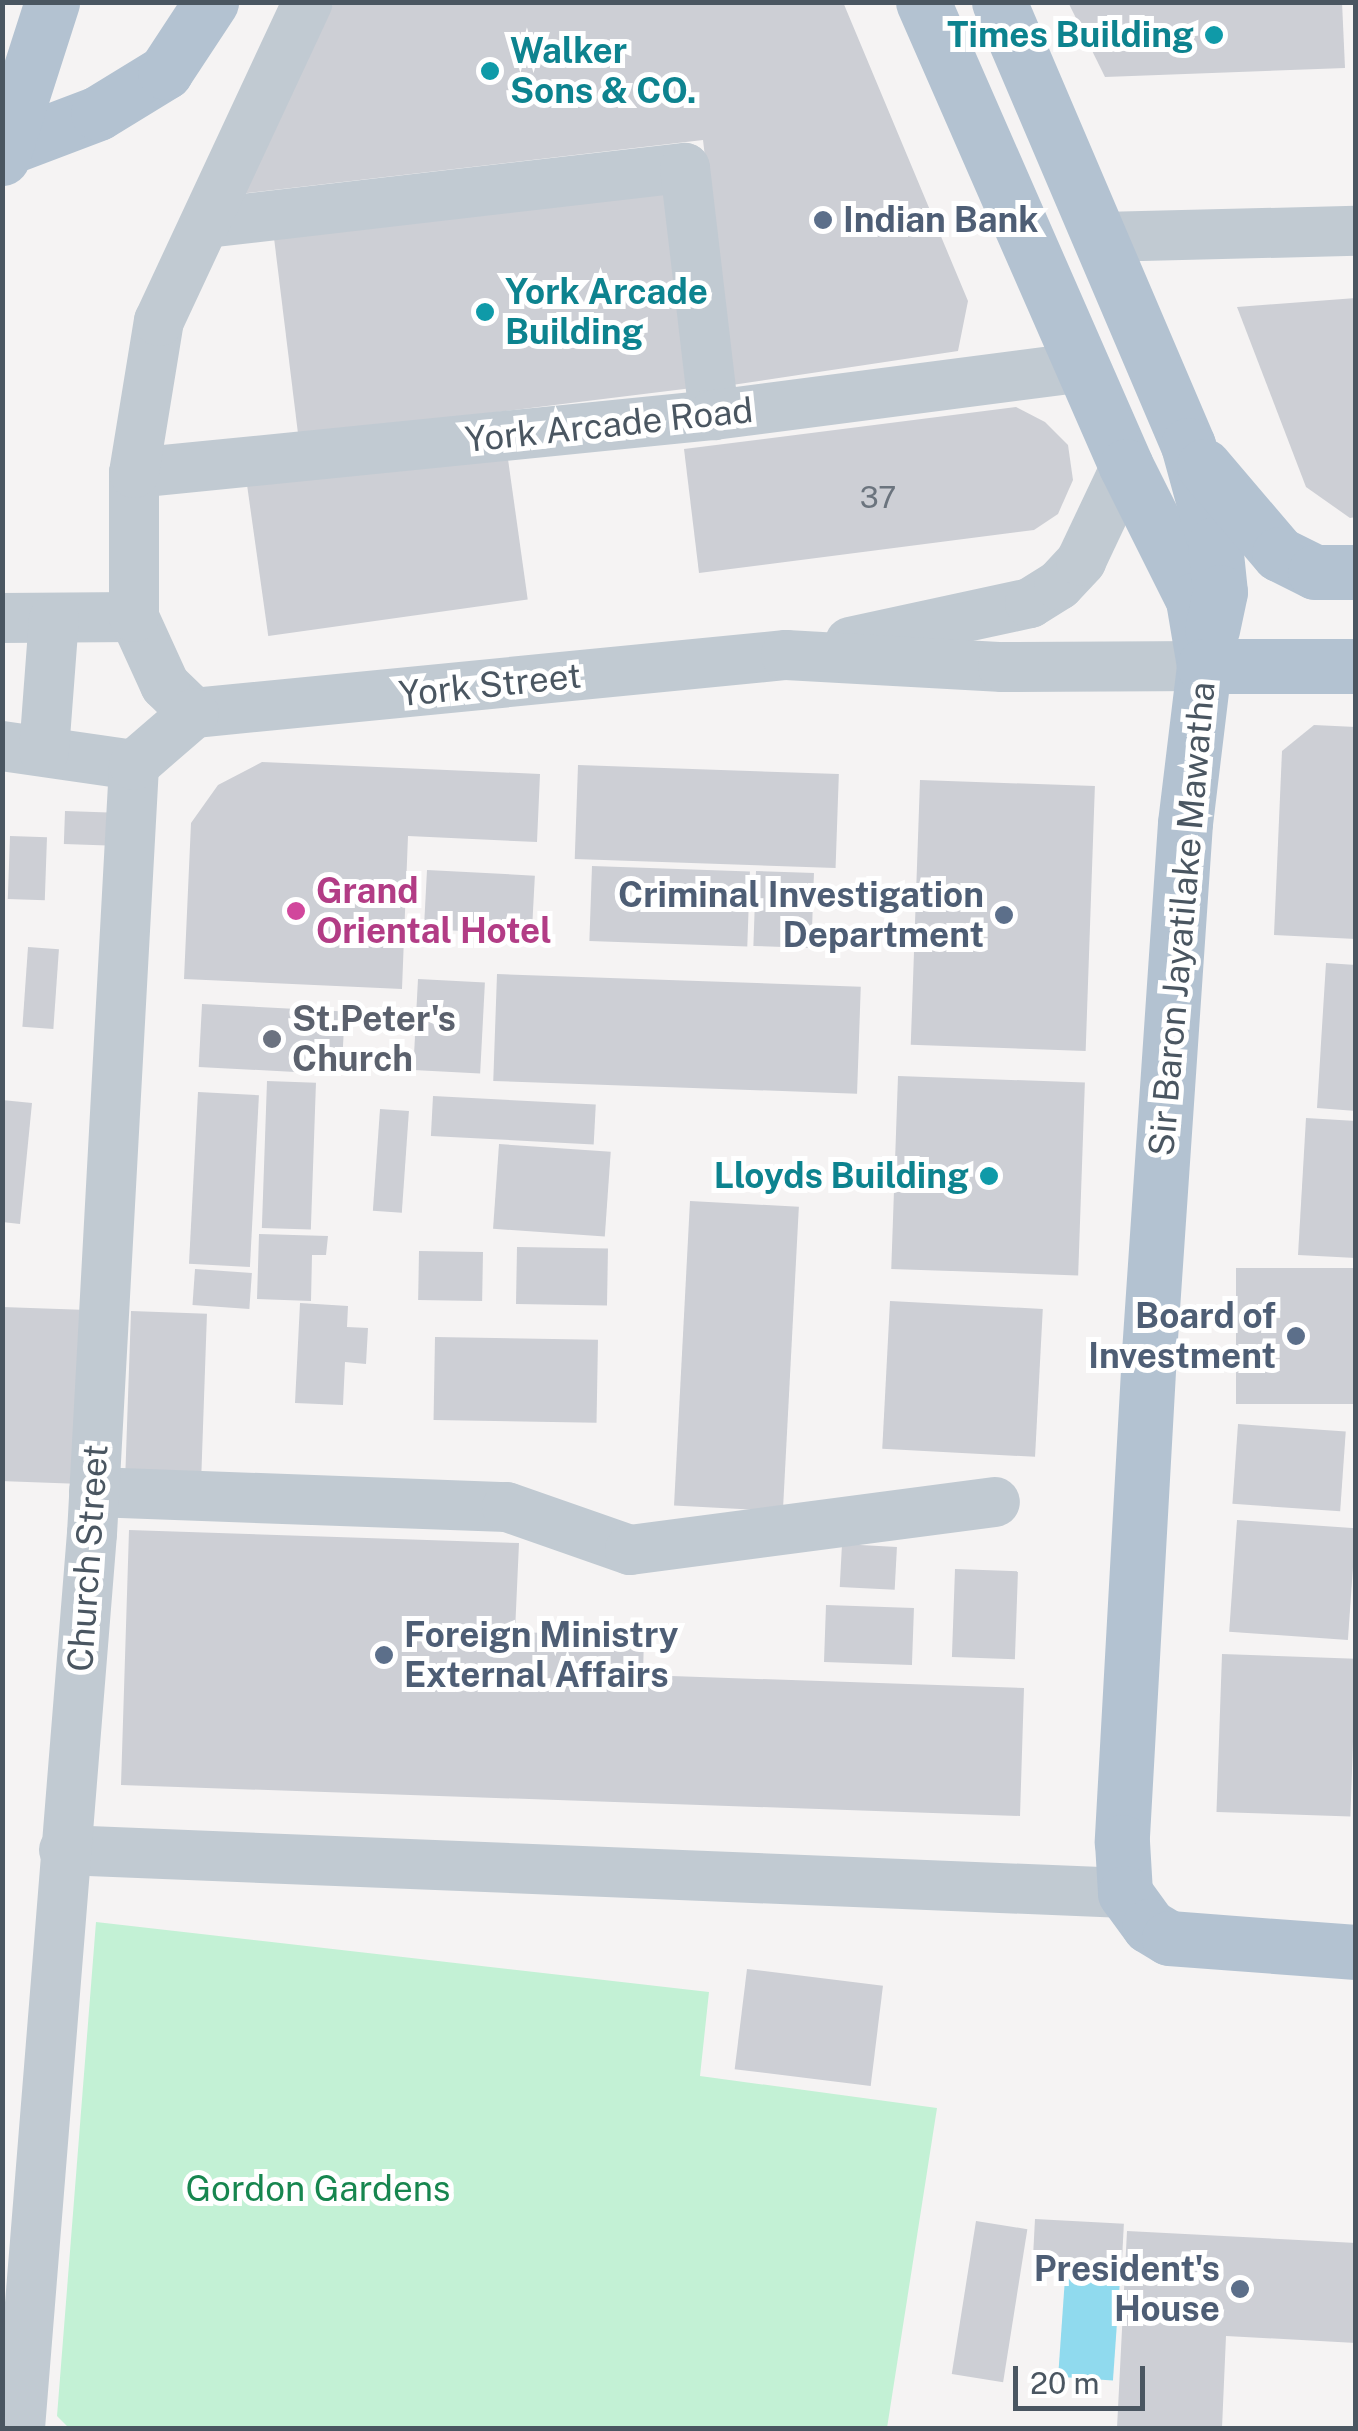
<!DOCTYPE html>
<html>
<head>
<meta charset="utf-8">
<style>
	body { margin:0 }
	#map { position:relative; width:1358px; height:2431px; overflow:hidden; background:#f5f3f3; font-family:"Public Sans",sans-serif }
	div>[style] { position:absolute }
	.green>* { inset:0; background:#c3f1d5 }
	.water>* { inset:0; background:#90daee; transform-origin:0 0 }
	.building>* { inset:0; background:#cdcfd5; transform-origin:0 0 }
	.minor>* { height:50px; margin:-25px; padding:0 25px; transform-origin:25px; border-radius:25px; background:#c1cad2 }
	.major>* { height:55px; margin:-27.5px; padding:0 27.5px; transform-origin:27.5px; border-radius:27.5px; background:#b3c2d1 }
	.dots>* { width:28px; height:28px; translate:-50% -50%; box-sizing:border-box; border:5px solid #fff; border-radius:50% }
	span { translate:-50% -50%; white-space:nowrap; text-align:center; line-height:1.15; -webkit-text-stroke:10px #fff; paint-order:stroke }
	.number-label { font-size:30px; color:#6b747e }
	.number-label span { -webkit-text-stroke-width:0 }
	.culture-label { font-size:35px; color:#0d838f; font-weight:700 }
	.right { translate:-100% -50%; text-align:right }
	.left { translate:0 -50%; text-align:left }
	.service-label { font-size:35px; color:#4e5e75; font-weight:700 }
	.street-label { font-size:35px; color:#4a5661 }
	.hotel-label { font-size:35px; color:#b23c85; font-weight:700 }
	.worship-label { font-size:35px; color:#5b616d; font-weight:700 }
	.park-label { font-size:35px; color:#17864f }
	.frame { position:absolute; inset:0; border:5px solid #4a5661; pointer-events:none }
	.scale { position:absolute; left:1013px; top:2366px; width:132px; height:45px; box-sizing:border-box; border:5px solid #4a5661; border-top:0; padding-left:12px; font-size:30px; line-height:35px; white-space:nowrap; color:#4a5661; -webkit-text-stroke:8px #fff; paint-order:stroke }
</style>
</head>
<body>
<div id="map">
	<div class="green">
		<i style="clip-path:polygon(96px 1922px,709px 1992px,700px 2076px,937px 2108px,887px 2428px,69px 2428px,57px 2416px)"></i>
	</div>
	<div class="water">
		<i style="left:1065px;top:2278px;width:55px;height:99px;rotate:4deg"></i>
	</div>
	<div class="building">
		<i style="clip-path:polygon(334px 2px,843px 2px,968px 301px,958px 351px,732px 385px,703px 140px,230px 195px)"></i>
		<i style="clip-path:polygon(1068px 2px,1342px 2px,1345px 68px,1105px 77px)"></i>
		<i style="left:672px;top:189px;width:200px;height:401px;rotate:83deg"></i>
		<i style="clip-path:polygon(1356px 298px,1356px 517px,1350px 518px,1306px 487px,1237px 307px)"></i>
		<i style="clip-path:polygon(1016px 407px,1045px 422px,1068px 445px,1073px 480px,1058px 514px,1034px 530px,699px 573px,684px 449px)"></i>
		<i style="left:506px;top:445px;width:156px;height:262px;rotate:82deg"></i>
		<i style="clip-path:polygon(1314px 725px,1356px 727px,1356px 939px,1274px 935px,1282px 751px)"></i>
		<i style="clip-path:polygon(262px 762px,540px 774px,537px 842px,408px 836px,402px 989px,184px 979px,191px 823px,218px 785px)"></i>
		<i style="left:578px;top:765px;width:261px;height:94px;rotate:2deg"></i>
		<i style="left:920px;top:780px;width:175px;height:265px;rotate:2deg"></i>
		<i style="left:65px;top:811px;width:51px;height:33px;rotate:2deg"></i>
		<i style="left:10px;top:836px;width:37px;height:63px;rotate:2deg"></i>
		<i style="left:592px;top:866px;width:158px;height:75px;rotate:2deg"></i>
		<i style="left:427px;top:870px;width:108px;height:59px;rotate:3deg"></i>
		<i style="left:756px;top:871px;width:58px;height:75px;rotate:2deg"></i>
		<i style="left:28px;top:947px;width:31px;height:80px;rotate:4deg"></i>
		<i style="clip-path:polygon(1326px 963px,1356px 965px,1356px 1111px,1317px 1108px)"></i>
		<i style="left:497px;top:974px;width:364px;height:107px;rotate:2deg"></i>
		<i style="left:418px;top:979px;width:67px;height:91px;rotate:3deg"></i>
		<i style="left:202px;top:1004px;width:143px;height:63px;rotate:3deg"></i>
		<i style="left:898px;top:1076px;width:187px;height:193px;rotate:2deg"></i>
		<i style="left:267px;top:1081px;width:49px;height:147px;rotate:2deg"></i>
		<i style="left:198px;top:1092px;width:61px;height:172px;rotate:3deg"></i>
		<i style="left:433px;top:1096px;width:163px;height:40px;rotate:3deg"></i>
		<i style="clip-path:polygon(2px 1100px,32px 1103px,20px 1224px,2px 1222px)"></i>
		<i style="left:380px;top:1109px;width:29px;height:102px;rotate:4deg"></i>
		<i style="clip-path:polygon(1306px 1118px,1356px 1121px,1356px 1258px,1298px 1255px)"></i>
		<i style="left:499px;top:1144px;width:112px;height:85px;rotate:4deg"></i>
		<i style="left:690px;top:1201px;width:109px;height:305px;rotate:3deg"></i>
		<i style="clip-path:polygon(259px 1234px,328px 1236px,326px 1255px,312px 1255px,311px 1301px,257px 1299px)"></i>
		<i style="left:517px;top:1247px;width:91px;height:57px;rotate:1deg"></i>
		<i style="left:419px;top:1251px;width:64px;height:49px;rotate:1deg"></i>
		<i style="left:1236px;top:1268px;width:120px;height:136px"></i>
		<i style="left:195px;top:1269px;width:57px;height:36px;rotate:4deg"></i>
		<i style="left:890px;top:1301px;width:153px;height:148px;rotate:3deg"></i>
		<i style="clip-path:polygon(300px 1303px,348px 1306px,347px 1327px,368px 1328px,366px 1364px,345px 1362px,343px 1405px,295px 1403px)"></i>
		<i style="left:2px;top:1307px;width:93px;height:174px;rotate:2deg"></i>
		<i style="left:131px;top:1311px;width:76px;height:179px;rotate:2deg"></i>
		<i style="left:435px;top:1337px;width:163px;height:83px;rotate:1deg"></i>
		<i style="left:1238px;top:1424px;width:108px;height:80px;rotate:4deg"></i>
		<i style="left:1237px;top:1520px;width:119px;height:112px;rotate:4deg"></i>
		<i style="clip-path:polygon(129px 1530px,519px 1543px,515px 1632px,644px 1636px,643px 1675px,1024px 1688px,1020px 1816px,121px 1785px)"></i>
		<i style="left:842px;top:1544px;width:55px;height:43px;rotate:3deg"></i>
		<i style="left:955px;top:1569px;width:63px;height:88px;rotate:2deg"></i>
		<i style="left:826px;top:1605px;width:88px;height:57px;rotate:2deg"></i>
		<i style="left:1222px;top:1654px;width:134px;height:158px;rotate:2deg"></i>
		<i style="left:747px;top:1969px;width:137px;height:101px;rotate:7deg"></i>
		<i style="left:1035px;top:2219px;width:89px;height:55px;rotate:3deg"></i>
		<i style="left:976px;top:2221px;width:52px;height:155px;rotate:9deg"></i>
		<i style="clip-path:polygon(1127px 2231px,1356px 2243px,1356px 2343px,1226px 2336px,1222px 2428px,1117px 2428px)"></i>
	</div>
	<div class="minor">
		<i style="left:207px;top:223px;width:481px;rotate:-6.6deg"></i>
		<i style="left:685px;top:168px;width:249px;rotate:83.3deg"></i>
		<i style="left:1102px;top:237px;width:254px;rotate:-1.4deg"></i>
		<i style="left:134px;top:473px;width:583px;rotate:-5.71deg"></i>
		<i style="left:714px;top:415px;width:372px;rotate:-7.4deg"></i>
		<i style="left:2px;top:618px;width:132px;rotate:-0.4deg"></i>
		<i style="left:850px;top:642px;width:184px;rotate:-12.2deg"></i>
		<i style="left:1030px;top:603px;width:34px;rotate:-32deg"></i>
		<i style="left:1059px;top:585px;width:33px;rotate:-47deg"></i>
		<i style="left:1081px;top:561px;width:105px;rotate:-64.7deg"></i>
		<i style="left:194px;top:713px;width:595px;rotate:-5.6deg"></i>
		<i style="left:786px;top:655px;width:217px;rotate:3.2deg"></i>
		<i style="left:1003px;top:667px;width:201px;rotate:-0.3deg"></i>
		<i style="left:194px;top:713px;width:40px;rotate:-136deg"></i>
		<i style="left:165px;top:685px;width:75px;rotate:-114.5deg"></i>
		<i style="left:134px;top:617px;width:144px;rotate:-90deg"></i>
		<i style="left:134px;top:473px;width:154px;rotate:-80.7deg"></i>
		<i style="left:159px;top:321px;width:352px;rotate:-65deg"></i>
		<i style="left:2px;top:746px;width:133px;rotate:8.2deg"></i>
		<i style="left:44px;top:751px;width:132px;rotate:-85.7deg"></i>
		<i style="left:94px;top:1492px;width:413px;rotate:2.1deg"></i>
		<i style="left:507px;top:1507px;width:130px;rotate:19.3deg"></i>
		<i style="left:630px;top:1550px;width:368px;rotate:-7.5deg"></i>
		<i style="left:64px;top:1850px;width:1062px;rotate:2.32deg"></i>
		<i style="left:20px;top:2428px;width:897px;rotate:-85.4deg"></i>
		<i style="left:92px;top:1534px;width:770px;rotate:-86.87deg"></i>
		<i style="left:134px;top:765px;width:79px;rotate:-40.9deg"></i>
	</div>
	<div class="major">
		<i style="left:923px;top:2px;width:506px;rotate:66.37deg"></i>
		<i style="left:1126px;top:466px;width:150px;rotate:63.4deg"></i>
		<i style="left:1193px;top:600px;width:67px;rotate:80.5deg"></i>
		<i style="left:1204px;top:666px;width:158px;rotate:96.9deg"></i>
		<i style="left:1185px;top:823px;width:531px;rotate:93.89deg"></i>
		<i style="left:1149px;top:1353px;width:490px;rotate:93.2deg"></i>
		<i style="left:1122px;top:1842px;width:51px;rotate:86.6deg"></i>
		<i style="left:1125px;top:1893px;width:41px;rotate:54deg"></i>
		<i style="left:1149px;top:1926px;width:23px;rotate:31deg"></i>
		<i style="left:1169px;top:1938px;width:188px;rotate:4.3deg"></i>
		<i style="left:999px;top:2px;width:482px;rotate:66.9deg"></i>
		<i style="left:1188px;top:445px;width:103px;rotate:74.7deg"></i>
		<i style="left:1215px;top:544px;width:48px;rotate:84.1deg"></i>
		<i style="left:1220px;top:592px;width:38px;rotate:102deg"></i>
		<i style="left:6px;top:148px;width:98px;rotate:-20.8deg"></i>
		<i style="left:98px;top:113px;width:79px;rotate:-31.5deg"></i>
		<i style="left:165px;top:72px;width:84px;rotate:-56.7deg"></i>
		<i style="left:2px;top:158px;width:164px;rotate:-72.2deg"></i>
		<i style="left:1204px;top:466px;width:116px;rotate:49.6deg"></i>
		<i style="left:1279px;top:554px;width:40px;rotate:26.6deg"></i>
		<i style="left:1315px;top:572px;width:41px"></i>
		<i style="left:1204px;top:666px;width:152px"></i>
	</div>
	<div class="dots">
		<i style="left:1214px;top:35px;background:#0f9aa8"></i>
		<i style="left:490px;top:71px;background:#0f9aa8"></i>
		<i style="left:823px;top:220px;background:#5c6f8a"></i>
		<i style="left:485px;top:312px;background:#0f9aa8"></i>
		<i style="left:296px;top:911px;background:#d1479c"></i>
		<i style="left:1004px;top:915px;background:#5c6f8a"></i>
		<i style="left:272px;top:1039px;background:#6b7280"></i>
		<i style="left:989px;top:1176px;background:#0f9aa8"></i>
		<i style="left:1296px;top:1336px;background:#5c6f8a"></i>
		<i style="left:384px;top:1655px;background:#5c6f8a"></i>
		<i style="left:1240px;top:2289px;background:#5c6f8a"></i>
	</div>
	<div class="number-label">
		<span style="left:878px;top:497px">37</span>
	</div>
	<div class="culture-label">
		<span class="right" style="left:1194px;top:35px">Times Building</span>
		<span class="left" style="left:510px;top:71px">Walker<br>Sons &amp; CO.</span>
		<span class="left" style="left:505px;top:312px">York Arcade<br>Building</span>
		<span class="right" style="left:969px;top:1176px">Lloyds Building</span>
	</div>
	<div class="service-label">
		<span class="left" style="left:843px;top:220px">Indian Bank</span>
		<span class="right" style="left:984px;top:915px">Criminal Investigation<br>Department</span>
		<span class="right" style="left:1276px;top:1336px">Board of<br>Investment</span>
		<span class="left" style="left:404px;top:1655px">Foreign Ministry<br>External Affairs</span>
		<span class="right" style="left:1220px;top:2289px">President's<br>House</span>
	</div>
	<div class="street-label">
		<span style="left:609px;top:425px;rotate:-6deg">York Arcade Road</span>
		<span style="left:490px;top:685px;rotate:-6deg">York Street</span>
		<span style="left:1182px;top:919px;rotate:-85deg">Sir Baron Jayatilake Mawatha</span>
		<span style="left:88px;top:1558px;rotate:-86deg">Church Street</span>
	</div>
	<div class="hotel-label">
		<span class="left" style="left:316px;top:911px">Grand<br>Oriental Hotel</span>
	</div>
	<div class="worship-label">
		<span class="left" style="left:292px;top:1039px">St.Peter's<br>Church</span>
	</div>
	<div class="park-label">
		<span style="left:318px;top:2189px">Gordon Gardens</span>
	</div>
	<div class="frame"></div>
	<div class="scale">20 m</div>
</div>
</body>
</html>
